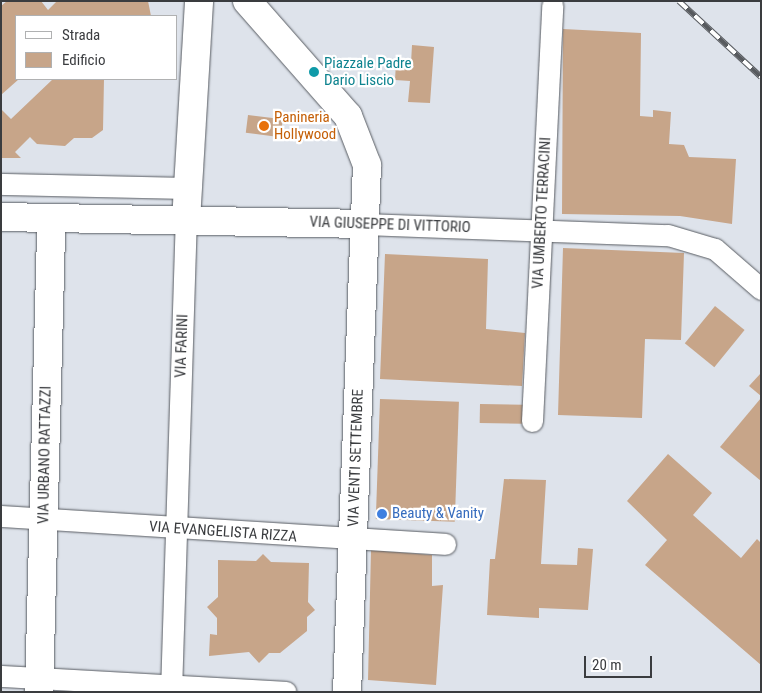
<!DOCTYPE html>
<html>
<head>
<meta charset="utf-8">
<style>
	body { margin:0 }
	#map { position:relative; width:762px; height:693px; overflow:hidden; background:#dee3eb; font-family:"Roboto Condensed",sans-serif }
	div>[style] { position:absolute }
	.building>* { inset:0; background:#c7a589; transform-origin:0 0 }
	.roads { filter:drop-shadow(0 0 1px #585c62) drop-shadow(0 0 1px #585c62) }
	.street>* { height:21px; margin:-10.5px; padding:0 10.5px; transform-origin:10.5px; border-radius:10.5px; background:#fff }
	.secondary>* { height:28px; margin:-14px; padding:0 14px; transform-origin:14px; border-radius:14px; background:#fff }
	.rail>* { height:5.5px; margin-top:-2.75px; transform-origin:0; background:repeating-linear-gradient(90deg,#fff 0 11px,#585b5f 0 22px); box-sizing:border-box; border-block:1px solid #585b5f }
	.dots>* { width:14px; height:14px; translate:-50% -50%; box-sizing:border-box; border:2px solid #fff; border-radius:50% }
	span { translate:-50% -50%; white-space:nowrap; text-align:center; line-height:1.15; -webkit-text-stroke:4.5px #fff; paint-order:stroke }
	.culture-label { font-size:15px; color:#0d838f }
	.left { translate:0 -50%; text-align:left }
	.food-label { font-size:15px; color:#c56008 }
	.street-label { font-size:15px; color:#3a3c3f }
	.shop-label { font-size:15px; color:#366cbe }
	.frame { position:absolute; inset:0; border:2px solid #3a3c3f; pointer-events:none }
	.legend { position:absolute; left:15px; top:15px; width:162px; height:65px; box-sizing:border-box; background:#fff; border:1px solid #b0b1b2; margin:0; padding:6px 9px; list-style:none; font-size:15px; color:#3a3c3f }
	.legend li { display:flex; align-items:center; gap:10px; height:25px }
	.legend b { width:25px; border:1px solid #b0b1b2 }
	.scale { position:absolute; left:584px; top:656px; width:68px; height:22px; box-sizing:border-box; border:2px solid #3a3c3f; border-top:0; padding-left:6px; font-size:15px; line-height:18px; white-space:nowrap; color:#3a3c3f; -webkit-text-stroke:4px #fff; paint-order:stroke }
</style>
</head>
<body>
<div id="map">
	<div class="building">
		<i style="clip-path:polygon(7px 1px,41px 1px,48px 10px,57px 1px,148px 1px,151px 16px,16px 16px,19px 79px,1px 95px,1px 6px)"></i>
		<i style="clip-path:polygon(563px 29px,641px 33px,640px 116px,653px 117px,653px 110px,671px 112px,669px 144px,684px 145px,689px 157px,736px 159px,732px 224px,680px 216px,562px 214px)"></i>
		<i style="clip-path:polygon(412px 45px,434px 47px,430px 103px,408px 102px,410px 81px,395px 80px,396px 62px,411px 63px)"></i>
		<i style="clip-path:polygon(53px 79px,104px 79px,103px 130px,92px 138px,74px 138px,65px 146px,37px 144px,30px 137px,15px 152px,21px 158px,1px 158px,1px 109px,11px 119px)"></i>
		<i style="left:248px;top:115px;width:35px;height:18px;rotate:7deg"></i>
		<i style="clip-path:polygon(563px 248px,684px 253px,681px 340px,645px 339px,642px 418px,558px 415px)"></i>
		<i style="clip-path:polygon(385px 254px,488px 259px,486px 329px,525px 333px,522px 386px,380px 379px)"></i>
		<i style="left:715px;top:306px;width:38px;height:48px;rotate:39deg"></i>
		<i style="clip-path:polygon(761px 373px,761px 396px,749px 386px)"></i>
		<i style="clip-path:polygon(761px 398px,761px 481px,720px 447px)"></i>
		<i style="left:380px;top:399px;width:79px;height:120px;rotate:2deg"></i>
		<i style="left:480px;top:404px;width:43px;height:19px;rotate:1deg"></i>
		<i style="clip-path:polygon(668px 454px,712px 493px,693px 515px,741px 558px,757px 539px,761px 543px,761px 665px,645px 565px,667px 540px,627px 501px)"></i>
		<i style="clip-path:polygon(504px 479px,546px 480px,541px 564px,577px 565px,578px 548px,593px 549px,588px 610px,539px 608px,539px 618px,487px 615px,490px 559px,495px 559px)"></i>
		<i style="clip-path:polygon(371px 550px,432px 555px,432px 586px,443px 585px,436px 685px,368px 680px)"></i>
		<i style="clip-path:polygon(263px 554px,271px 562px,309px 563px,308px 602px,315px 610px,307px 617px,307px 631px,280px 653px,269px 653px,259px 663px,249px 652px,209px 656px,210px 634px,217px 635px,217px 618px,207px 607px,218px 597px,218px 560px,256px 561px)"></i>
	</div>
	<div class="roads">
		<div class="street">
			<i style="left:1px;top:184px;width:187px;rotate:1.2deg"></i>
			<i style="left:364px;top:224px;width:304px;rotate:2.1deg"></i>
			<i style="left:668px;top:235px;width:49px;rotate:16.6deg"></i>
			<i style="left:715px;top:249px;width:61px;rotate:41deg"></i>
			<i style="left:532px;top:421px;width:416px;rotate:-87.2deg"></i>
			<i style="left:1px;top:516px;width:445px;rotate:3.6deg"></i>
			<i style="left:1px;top:676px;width:285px;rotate:3.2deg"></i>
			<i style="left:171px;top:692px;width:471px;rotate:-88.2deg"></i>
		</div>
		<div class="secondary">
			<i style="left:247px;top:1px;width:153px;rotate:48.7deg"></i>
			<i style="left:348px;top:116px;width:53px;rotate:68.8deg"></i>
			<i style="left:367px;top:165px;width:527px;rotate:92.17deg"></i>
			<i style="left:1px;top:217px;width:363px;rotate:1.1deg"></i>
			<i style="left:186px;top:221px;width:220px;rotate:-86.6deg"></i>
			<i style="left:39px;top:692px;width:473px;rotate:-88.5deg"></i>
		</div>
	</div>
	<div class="rail">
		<i style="left:679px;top:1px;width:112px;rotate:42.8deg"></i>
	</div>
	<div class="dots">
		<i style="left:314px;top:72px;background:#0f9aa8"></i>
		<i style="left:264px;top:126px;background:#e8710a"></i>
		<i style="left:382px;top:514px;background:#3f7fe0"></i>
	</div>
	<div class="culture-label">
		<span class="left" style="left:324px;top:72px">Piazzale Padre<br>Dario Liscio</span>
	</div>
	<div class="food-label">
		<span class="left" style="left:274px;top:126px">Panineria<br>Hollywood</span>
	</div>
	<div class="street-label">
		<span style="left:542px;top:213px;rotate:-87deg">VIA UMBERTO TERRACINI</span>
		<span style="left:390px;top:225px;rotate:2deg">VIA GIUSEPPE DI VITTORIO</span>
		<span style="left:182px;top:346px;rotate:-88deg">VIA FARINI</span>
		<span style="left:45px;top:455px;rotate:-89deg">VIA URBANO RATTAZZI</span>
		<span style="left:356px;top:458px;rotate:-88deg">VIA VENTI SETTEMBRE</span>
		<span style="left:223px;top:532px;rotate:4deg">VIA EVANGELISTA RIZZA</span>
	</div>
	<div class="shop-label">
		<span class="left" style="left:392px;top:514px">Beauty &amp; Vanity</span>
	</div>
	<div class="frame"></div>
	<ul class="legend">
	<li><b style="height:6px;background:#fff"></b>Strada</li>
	<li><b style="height:14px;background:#c7a589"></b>Edificio</li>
	</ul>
	<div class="scale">20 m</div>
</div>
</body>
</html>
